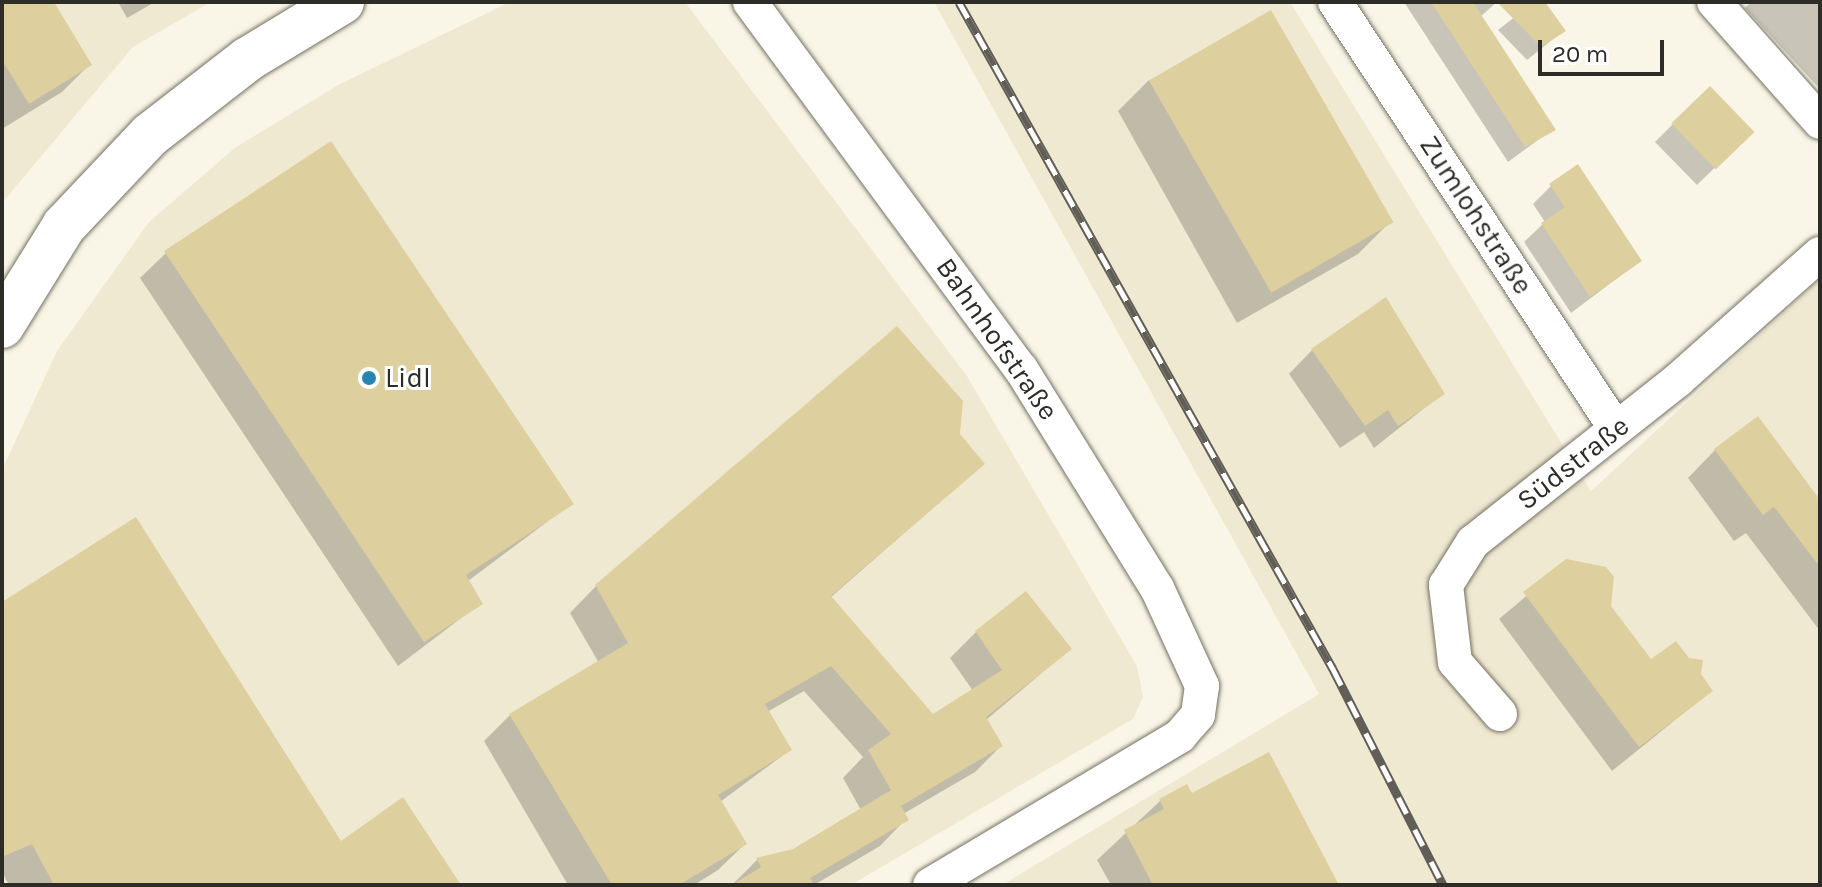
<!DOCTYPE html>
<html>
<head>
<meta charset="utf-8">
<style>
	body { margin:0 }
	#map { position:relative; width:1822px; height:887px; overflow:hidden; background:#faf6e7; font-family:Karla,sans-serif }
	div>[style] { position:absolute }
	.built>* { inset:0; background:#f0e9d2 }
	.shadow>* { inset:0; background:#0003 }
	.building>* { inset:0; background:#decf9f; transform-origin:0 0 }
	.roads { filter:drop-shadow(0 0 2px #757163) drop-shadow(0 0 2px #757163) }
	.street>* { height:34px; margin:-17px; padding:0 17px; transform-origin:17px; border-radius:17px; background:#fff }
	.secondary>* { height:44px; margin:-22px; padding:0 22px; transform-origin:22px; border-radius:22px; background:#fff }
	.rail>* { height:9px; margin-top:-4.5px; transform-origin:0; background:repeating-linear-gradient(90deg,#fff 0 18px,#605e56 0 36px); box-sizing:border-box; border-block:2px solid #605e56 }
	.dots>* { width:22px; height:22px; translate:-50% -50%; box-sizing:border-box; border:4px solid #fff; border-radius:50% }
	span { translate:-50% -50%; white-space:nowrap; text-align:center; line-height:1.15; -webkit-text-stroke:6px #fff; paint-order:stroke }
	.street-label { font-size:28px; color:#2e2c26 }
	.poi-label { font-size:28px; color:#2e2c26 }
	.left { translate:0 -50%; text-align:left }
	.frame { position:absolute; inset:0; border:4px solid #2e2c26; pointer-events:none }
	.scale { position:absolute; left:1538px; top:40px; width:126px; height:36px; box-sizing:border-box; border:4px solid #2e2c26; border-top:0; padding-left:10px; font-size:24px; line-height:28px; white-space:nowrap; color:#2e2c26; -webkit-text-stroke:6px #fff; paint-order:stroke }
</style>
</head>
<body>
<div id="map">
	<div class="built">
		<i style="clip-path:polygon(2px 2px,211px 2px,133px 47px,2px 203px)"></i>
		<i style="clip-path:polygon(510px 2px,685px 2px,967px 376px,1137px 666px,1143px 697px,1133px 719px,851px 885px,2px 885px,2px 470px,57px 351px,149px 222px,236px 147px,340px 84px)"></i>
		<i style="clip-path:polygon(934px 2px,1290px 2px,1591px 491px,1820px 279px,1820px 885px,1002px 885px,1319px 694px)"></i>
	</div>
	<div class="shadow">
		<i style="clip-path:polygon(2px 2px,89px 65px,62px 92px,2px 129px)"></i>
		<i style="clip-path:polygon(118px 2px,155px 2px,127px 18px)"></i>
		<i style="clip-path:polygon(1404px 2px,1497px 2px,1480px 17px,1553px 129px,1508px 162px)"></i>
		<i style="clip-path:polygon(1534px 2px,1543px 2px,1563px 31px,1527px 60px,1498px 30px)"></i>
		<i style="clip-path:polygon(1751px 2px,1820px 2px,1820px 89px,1745px 8px)"></i>
		<i style="clip-path:polygon(1149px 80px,1389px 223px,1358px 254px,1237px 323px,1118px 111px)"></i>
		<i style="clip-path:polygon(1673px 124px,1751px 132px,1697px 185px,1655px 142px)"></i>
		<i style="clip-path:polygon(1551px 186px,1640px 261px,1571px 313px,1524px 242px,1545px 222px,1533px 204px)"></i>
		<i style="clip-path:polygon(166px 253px,571px 504px,468px 581px,481px 603px,398px 666px,140px 278px)"></i>
		<i style="clip-path:polygon(1312px 350px,1442px 394px,1374px 448px,1364px 432px,1340px 448px,1289px 374px)"></i>
		<i style="clip-path:polygon(958px 435px,983px 464px,830px 598px,932px 716px,973px 691px,950px 658px,976px 632px,1070px 649px,986px 720px,1001px 746px,975px 772px,903px 814px,906px 819px,880px 846px,814px 885px,732px 885px,757px 860px,793px 850px,861px 810px,843px 778px,863px 757px,804px 691px,767px 712px,790px 750px,720px 802px,745px 844px,718px 870px,694px 885px,568px 885px,484px 741px,510px 715px,599px 663px,570px 613px,596px 586px)"></i>
		<i style="clip-path:polygon(1715px 450px,1820px 500px,1820px 631px,1746px 533px,1734px 541px,1688px 478px)"></i>
		<i style="clip-path:polygon(1567px 562px,1651px 662px,1699px 674px,1711px 691px,1612px 771px,1499px 619px)"></i>
		<i style="clip-path:polygon(2px 604px,340px 844px,460px 885px,9px 885px,2px 872px)"></i>
		<i style="clip-path:polygon(1191px 796px,1337px 885px,1111px 885px,1097px 860px,1160px 801px)"></i>
	</div>
	<div class="building">
		<i style="clip-path:polygon(2px 2px,54px 2px,92px 65px,29px 104px,2px 60px)"></i>
		<i style="clip-path:polygon(1431px 2px,1473px 2px,1556px 130px,1525px 147px)"></i>
		<i style="clip-path:polygon(1497px 2px,1545px 2px,1566px 31px,1541px 47px)"></i>
		<i style="left:1271px;top:10px;width:245px;height:141px;rotate:60deg"></i>
		<i style="left:1710px;top:86px;width:64px;height:54px;rotate:46deg"></i>
		<i style="clip-path:polygon(331px 141px,574px 504px,466px 575px,483px 604px,424px 642px,164px 251px)"></i>
		<i style="clip-path:polygon(1578px 164px,1642px 261px,1590px 297px,1541px 223px,1565px 207px,1549px 184px)"></i>
		<i style="clip-path:polygon(1386px 297px,1445px 394px,1398px 426px,1388px 410px,1365px 426px,1311px 349px)"></i>
		<i style="clip-path:polygon(897px 326px,963px 401px,960px 434px,985px 464px,831px 596px,933px 714px,1002px 670px,975px 631px,1026px 591px,1072px 649px,986px 717px,1003px 746px,901px 806px,909px 820px,810px 878px,814px 885px,732px 885px,761px 867px,756px 858px,793px 849px,891px 790px,868px 750px,891px 734px,831px 666px,765px 704px,792px 750px,718px 795px,747px 844px,679px 885px,612px 885px,509px 714px,628px 643px,595px 585px)"></i>
		<i style="clip-path:polygon(1758px 416px,1820px 500px,1820px 567px,1774px 507px,1763px 515px,1714px 449px)"></i>
		<i style="clip-path:polygon(136px 517px,341px 841px,403px 797px,461px 885px,54px 885px,32px 844px,2px 857px,2px 602px)"></i>
		<i style="clip-path:polygon(1566px 559px,1606px 567px,1614px 577px,1611px 606px,1651px 659px,1676px 641px,1689px 658px,1703px 660px,1701px 674px,1713px 691px,1639px 747px,1523px 592px)"></i>
		<i style="clip-path:polygon(1269px 752px,1339px 885px,1153px 885px,1124px 830px,1164px 809px,1159px 799px,1187px 784px,1192px 793px)"></i>
	</div>
	<div class="roads">
		<div class="street">
			<i style="left:750px;top:2px;width:456px;rotate:53.6deg"></i>
			<i style="left:1021px;top:369px;width:258px;rotate:58.2deg"></i>
			<i style="left:1157px;top:588px;width:108px;rotate:65.3deg"></i>
			<i style="left:1202px;top:686px;width:29px;rotate:98deg"></i>
			<i style="left:1198px;top:715px;width:28px;rotate:131deg"></i>
			<i style="left:1180px;top:736px;width:291px;rotate:149.2deg"></i>
			<i style="left:1335px;top:2px;width:511px;rotate:56.65deg"></i>
			<i style="left:1714px;top:2px;width:160px;rotate:48.5deg"></i>
			<i style="left:1500px;top:714px;width:69px;rotate:-130.9deg"></i>
			<i style="left:1455px;top:662px;width:78px;rotate:-96.7deg"></i>
			<i style="left:1446px;top:585px;width:51px;rotate:-57.9deg"></i>
			<i style="left:1473px;top:542px;width:261px;rotate:-38.3deg"></i>
			<i style="left:1678px;top:380px;width:190px;rotate:-41.6deg"></i>
		</div>
		<div class="secondary">
			<i style="left:2px;top:326px;width:118px;rotate:-58.2deg"></i>
			<i style="left:64px;top:226px;width:125px;rotate:-46.6deg"></i>
			<i style="left:150px;top:135px;width:124px;rotate:-37.8deg"></i>
			<i style="left:248px;top:59px;width:110px;rotate:-31.2deg"></i>
		</div>
	</div>
	<div class="rail">
		<i style="left:959px;top:2px;width:765px;rotate:60.72deg"></i>
		<i style="left:1333px;top:669px;width:242px;rotate:63deg"></i>
	</div>
	<div class="dots">
		<i style="left:369px;top:378px;background:#2884b1"></i>
	</div>
	<div class="street-label">
		<span style="left:1476px;top:215px;rotate:57deg">Zumlohstraße</span>
		<span style="left:997px;top:339px;rotate:55deg">Bahnhofstraße</span>
		<span style="left:1573px;top:463px;rotate:-38deg">Südstraße</span>
	</div>
	<div class="poi-label">
		<span class="left" style="left:385px;top:378px">Lidl</span>
	</div>
	<div class="frame"></div>
	<div class="scale">20 m</div>
</div>
</body>
</html>
